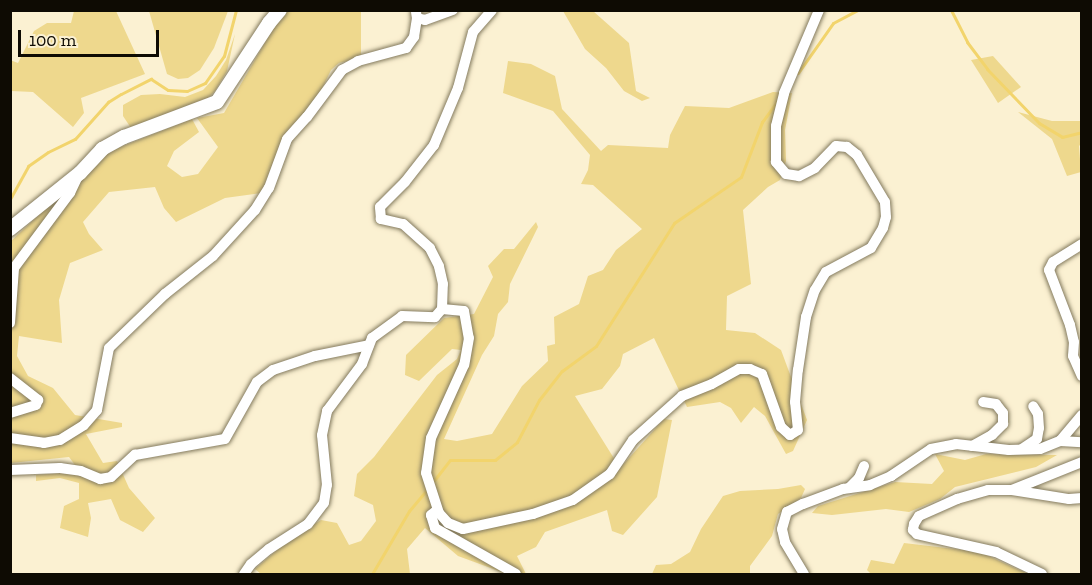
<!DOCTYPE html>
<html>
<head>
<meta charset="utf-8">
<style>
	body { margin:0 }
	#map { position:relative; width:1092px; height:585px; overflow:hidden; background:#fbf1d2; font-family:"Zilla Slab",serif }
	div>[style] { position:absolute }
	.green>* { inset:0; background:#eed88d }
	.stream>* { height:3px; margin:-1.5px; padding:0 1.5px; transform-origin:1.5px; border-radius:1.5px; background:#f2d46c }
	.roads { filter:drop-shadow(0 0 2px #837a5e) drop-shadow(0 0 2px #837a5e) }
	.minor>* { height:10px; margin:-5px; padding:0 5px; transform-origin:5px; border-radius:5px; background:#fff }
	.tertiary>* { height:14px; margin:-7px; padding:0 7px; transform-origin:7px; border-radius:7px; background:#fff }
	span { translate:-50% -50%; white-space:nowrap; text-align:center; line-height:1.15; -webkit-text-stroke:5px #fbf1d2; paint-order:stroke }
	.frame { position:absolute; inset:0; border:12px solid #0e0b03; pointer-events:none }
	.scale { position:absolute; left:18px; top:30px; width:141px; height:27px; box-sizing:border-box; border:3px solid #0e0b03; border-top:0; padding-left:8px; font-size:18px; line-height:21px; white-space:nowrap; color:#0e0b03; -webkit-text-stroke:4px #fbf1d2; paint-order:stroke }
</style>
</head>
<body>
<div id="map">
	<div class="green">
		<i style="clip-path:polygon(74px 11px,116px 11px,145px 74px,81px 98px,84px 113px,73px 127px,33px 92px,11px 91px,10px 60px,18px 63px,34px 31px,47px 23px,71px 23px)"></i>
		<i style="clip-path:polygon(149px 11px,149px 10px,228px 11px,214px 48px,200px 70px,188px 78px,178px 79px,167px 74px)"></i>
		<i style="clip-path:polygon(286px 11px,361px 11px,361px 58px,339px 63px,331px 70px,318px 97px,282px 140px,261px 193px,225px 198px,176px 222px,164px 208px,155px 187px,109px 192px,83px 222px,89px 234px,103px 250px,70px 263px,59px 300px,62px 343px,19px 336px,17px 356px,28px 376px,53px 388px,75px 415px,122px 423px,122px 427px,86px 434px,103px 463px,117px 461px,129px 488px,155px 518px,143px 532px,120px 520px,111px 499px,88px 503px,91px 518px,88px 537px,60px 528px,64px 506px,79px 499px,79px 483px,60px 478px,36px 481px,36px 475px,62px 473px,75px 465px,69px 457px,11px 463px,10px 242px,100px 158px,118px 148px,192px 119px,199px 132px,174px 151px,167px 166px,182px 177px,198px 174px,218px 147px,197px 118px,224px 113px,281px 15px)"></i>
		<i style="clip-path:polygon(563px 11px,593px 11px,629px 43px,636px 91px,650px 98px,642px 101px,624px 91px,606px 68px,585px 49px)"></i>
		<i style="clip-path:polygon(235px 34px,227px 71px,215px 91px,203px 103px,131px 128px,123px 116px,123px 105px,141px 95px,160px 94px,185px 97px,203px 90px,216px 76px,226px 60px)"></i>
		<i style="clip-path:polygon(993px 56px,1021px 87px,998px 103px,971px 60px)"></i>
		<i style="clip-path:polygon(508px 61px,531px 64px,555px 76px,562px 109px,601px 151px,608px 145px,668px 148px,670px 135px,685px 106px,729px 108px,773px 92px,792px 93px,785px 130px,786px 161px,780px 180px,768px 187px,743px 210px,751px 284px,727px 296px,726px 330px,755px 333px,781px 350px,807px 420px,793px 451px,786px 454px,765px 416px,754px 407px,741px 423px,731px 408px,720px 402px,687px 407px,654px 338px,623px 354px,620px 366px,602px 389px,575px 396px,620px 468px,664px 419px,672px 420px,657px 497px,623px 535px,612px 531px,607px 510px,545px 532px,536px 547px,517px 556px,526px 574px,507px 574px,458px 556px,425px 528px,407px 549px,410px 574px,261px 574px,255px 569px,290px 539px,321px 520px,337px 523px,349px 545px,361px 541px,376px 521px,373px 505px,354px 496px,357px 474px,374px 457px,437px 375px,457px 359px,461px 350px,452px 349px,419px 381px,405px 375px,406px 355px,444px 318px,474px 314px,493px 277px,488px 266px,504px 249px,514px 249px,536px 222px,538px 227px,510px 284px,508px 302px,498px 314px,494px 336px,482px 355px,444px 439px,457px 441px,492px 434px,522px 386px,548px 361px,547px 346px,555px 344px,554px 317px,579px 304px,588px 276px,603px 270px,616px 250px,642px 229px,593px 185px,581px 184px,588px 170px,590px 155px,553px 111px,503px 93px)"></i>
		<i style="clip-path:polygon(1018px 112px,1052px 121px,1081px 121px,1081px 144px,1079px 146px,1081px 172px,1067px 176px,1052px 139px)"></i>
		<i style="clip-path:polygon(935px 454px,965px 460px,986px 454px,1057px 455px,1036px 467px,955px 487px,940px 499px,909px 512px,886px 509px,832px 515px,812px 513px,818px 506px,895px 482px,932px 484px,944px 471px)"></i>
		<i style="clip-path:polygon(801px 485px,805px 489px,801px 498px,778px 514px,772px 536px,750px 566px,750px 574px,652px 574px,656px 565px,671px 564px,690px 552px,701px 529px,723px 496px,740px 491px,778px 489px)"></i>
		<i style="clip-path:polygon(904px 543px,980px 552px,1028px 574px,871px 574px,867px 570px,871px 560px,894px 564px)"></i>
	</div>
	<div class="stream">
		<i style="left:951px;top:10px;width:36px;rotate:63deg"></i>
		<i style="left:967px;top:42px;width:34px;rotate:53deg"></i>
		<i style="left:987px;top:69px;width:75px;rotate:46.1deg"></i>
		<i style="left:1039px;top:123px;width:27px;rotate:31deg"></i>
		<i style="left:1062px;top:137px;width:21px;rotate:-14deg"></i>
		<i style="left:798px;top:73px;width:61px;rotate:-55deg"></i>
		<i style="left:833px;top:23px;width:27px;rotate:-28deg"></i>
		<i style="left:10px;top:199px;width:38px;rotate:-61deg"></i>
		<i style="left:28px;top:166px;width:24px;rotate:-35deg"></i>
		<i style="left:48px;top:152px;width:30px;rotate:-26deg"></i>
		<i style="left:75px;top:139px;width:50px;rotate:-48.3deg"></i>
		<i style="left:108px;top:102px;width:15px;rotate:-32deg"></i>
		<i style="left:121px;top:94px;width:34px;rotate:-27deg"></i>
		<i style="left:151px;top:79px;width:20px;rotate:33deg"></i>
		<i style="left:168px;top:90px;width:19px;rotate:3deg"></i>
		<i style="left:187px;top:91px;width:20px;rotate:-24deg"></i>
		<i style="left:205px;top:83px;width:33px;rotate:-55deg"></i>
		<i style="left:224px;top:56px;width:48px;rotate:-75.4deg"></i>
		<i style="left:432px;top:483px;width:29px;rotate:-52deg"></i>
		<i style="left:450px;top:460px;width:45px"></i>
		<i style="left:495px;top:460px;width:28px;rotate:-39deg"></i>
		<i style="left:517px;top:442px;width:47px;rotate:-62.4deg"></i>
		<i style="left:539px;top:400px;width:37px;rotate:-52deg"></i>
		<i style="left:562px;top:371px;width:42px;rotate:-36.3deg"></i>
		<i style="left:596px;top:346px;width:146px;rotate:-57.6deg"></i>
		<i style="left:674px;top:223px;width:81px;rotate:-34.5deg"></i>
		<i style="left:741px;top:177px;width:59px;rotate:-69.1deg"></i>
		<i style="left:762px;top:122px;width:27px;rotate:-54deg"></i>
		<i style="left:372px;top:574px;width:73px;rotate:-59.6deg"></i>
		<i style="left:409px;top:511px;width:30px;rotate:-50deg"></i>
	</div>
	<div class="roads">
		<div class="minor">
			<i style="left:416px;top:12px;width:6px;rotate:81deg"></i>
			<i style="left:417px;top:18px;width:8px;rotate:14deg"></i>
			<i style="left:425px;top:20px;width:30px;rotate:-20deg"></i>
			<i style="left:1082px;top:244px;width:34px;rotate:148deg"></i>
			<i style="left:1053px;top:262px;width:9px;rotate:117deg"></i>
			<i style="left:1049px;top:270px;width:59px;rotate:69.1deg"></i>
			<i style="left:1070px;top:325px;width:17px;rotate:77deg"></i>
			<i style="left:1074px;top:342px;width:14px;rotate:94deg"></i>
			<i style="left:1073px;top:356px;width:22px;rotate:66deg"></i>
			<i style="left:442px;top:309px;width:22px;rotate:5deg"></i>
			<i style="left:464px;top:311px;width:27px;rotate:80deg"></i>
			<i style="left:469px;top:338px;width:27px;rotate:100deg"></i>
			<i style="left:464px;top:365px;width:80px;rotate:114.3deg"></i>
			<i style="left:431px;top:438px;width:35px;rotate:98deg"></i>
			<i style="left:426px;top:473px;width:42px;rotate:72deg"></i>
			<i style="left:439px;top:513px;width:13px;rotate:48deg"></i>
			<i style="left:448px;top:523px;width:16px;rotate:22deg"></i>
			<i style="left:463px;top:529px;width:72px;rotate:-12.1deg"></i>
			<i style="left:533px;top:514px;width:42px;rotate:-19.3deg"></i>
			<i style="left:573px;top:500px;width:45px;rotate:-35.1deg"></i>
			<i style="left:610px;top:474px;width:41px;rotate:-55.9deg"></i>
			<i style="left:633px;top:440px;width:66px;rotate:-41.9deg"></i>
			<i style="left:682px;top:396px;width:32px;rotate:-22deg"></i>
			<i style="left:712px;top:384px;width:31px;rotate:-29deg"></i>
			<i style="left:739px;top:369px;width:11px"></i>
			<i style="left:750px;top:369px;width:13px;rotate:23deg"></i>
			<i style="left:762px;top:374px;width:56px;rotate:70.3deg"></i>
			<i style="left:781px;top:427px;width:12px;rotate:42deg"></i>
			<i style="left:790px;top:435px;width:9px;rotate:-32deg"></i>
			<i style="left:798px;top:430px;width:28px;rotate:-96deg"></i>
			<i style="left:795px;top:402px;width:32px;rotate:-85deg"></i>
			<i style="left:798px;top:370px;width:54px;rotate:-81.4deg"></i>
			<i style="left:806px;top:317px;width:28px;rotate:-72deg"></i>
			<i style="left:815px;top:290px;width:21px;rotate:-59deg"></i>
			<i style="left:826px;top:272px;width:51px;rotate:-28.1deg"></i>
			<i style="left:871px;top:248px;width:23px;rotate:-59deg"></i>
			<i style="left:883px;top:228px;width:11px;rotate:-75deg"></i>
			<i style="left:886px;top:217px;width:15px;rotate:-94deg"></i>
			<i style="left:885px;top:202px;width:55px;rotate:-120.8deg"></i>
			<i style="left:857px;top:155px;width:13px;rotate:-141deg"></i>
			<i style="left:847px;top:147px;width:11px;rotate:-175deg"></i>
			<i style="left:836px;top:146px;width:30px;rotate:134deg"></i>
			<i style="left:815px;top:168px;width:18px;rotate:153deg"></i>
			<i style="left:799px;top:176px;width:13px;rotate:-171deg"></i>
			<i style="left:786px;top:174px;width:16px;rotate:-130deg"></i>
			<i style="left:776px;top:162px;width:36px;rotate:-90deg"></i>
			<i style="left:776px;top:126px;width:34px;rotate:-76deg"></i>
			<i style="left:784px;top:93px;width:90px;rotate:-67.1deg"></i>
			<i style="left:10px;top:323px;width:55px;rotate:-85.8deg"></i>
			<i style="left:14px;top:268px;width:94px;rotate:-53.3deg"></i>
			<i style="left:70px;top:193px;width:19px;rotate:-65deg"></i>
			<i style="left:10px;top:378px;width:36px;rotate:38deg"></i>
			<i style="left:38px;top:400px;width:5px;rotate:112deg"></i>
			<i style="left:36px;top:405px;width:27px;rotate:163deg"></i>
			<i style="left:10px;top:438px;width:34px;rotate:8deg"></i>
			<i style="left:44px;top:443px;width:16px;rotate:-11deg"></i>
			<i style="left:60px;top:440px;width:28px;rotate:-32deg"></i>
			<i style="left:84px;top:425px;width:20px;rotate:-49deg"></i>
			<i style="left:97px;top:410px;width:63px;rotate:-79deg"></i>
			<i style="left:109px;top:348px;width:78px;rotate:-44deg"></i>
			<i style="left:165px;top:294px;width:61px;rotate:-38.4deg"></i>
			<i style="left:213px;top:256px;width:62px;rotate:-47.6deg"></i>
			<i style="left:255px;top:210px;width:26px;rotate:-58deg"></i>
			<i style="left:269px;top:188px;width:52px;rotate:-69.8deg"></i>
			<i style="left:287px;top:139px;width:30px;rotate:-48deg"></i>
			<i style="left:307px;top:117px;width:59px;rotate:-53.3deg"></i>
			<i style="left:342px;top:70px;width:18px;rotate:-29deg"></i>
			<i style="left:358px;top:61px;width:50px;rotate:-15.2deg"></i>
			<i style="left:406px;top:48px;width:14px;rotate:-54deg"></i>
			<i style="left:414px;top:37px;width:19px;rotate:-81deg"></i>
			<i style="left:1060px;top:441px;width:34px;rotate:-50deg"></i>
			<i style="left:972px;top:446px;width:23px;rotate:-29deg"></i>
			<i style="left:992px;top:435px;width:16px;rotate:-45deg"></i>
			<i style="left:1003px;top:424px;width:11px;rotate:-90deg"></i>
			<i style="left:1003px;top:413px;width:11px;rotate:-128deg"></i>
			<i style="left:996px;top:404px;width:13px;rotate:-171deg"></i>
			<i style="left:1022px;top:449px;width:18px;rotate:-34deg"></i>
			<i style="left:1037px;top:439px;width:11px;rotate:-80deg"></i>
			<i style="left:1039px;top:428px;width:14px;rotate:-94deg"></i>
			<i style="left:1038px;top:414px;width:9px;rotate:-122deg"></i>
			<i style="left:10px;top:470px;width:50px;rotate:-2.3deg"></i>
			<i style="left:60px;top:468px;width:21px;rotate:8deg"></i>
			<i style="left:81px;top:471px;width:21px;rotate:23deg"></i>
			<i style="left:100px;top:479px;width:11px;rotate:-10deg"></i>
			<i style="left:111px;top:477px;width:33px;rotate:-43deg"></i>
			<i style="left:135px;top:455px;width:91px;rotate:-10.1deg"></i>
			<i style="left:225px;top:439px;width:65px;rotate:-60.7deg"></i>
			<i style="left:257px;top:382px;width:20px;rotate:-37deg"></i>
			<i style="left:273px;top:370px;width:44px;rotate:-18.4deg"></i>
			<i style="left:315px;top:356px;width:55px;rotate:-11.5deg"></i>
			<i style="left:849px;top:488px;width:14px;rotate:-45deg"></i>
			<i style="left:859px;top:478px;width:13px;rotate:-67deg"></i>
			<i style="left:1012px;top:490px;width:75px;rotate:-21.8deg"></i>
			<i style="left:437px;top:510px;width:8px;rotate:140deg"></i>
			<i style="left:431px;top:515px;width:14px;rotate:73deg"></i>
			<i style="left:435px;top:528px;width:93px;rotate:29.6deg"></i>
			<i style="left:244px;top:574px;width:12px;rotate:-55deg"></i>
			<i style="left:251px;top:564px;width:23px;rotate:-40deg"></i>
			<i style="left:269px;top:549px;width:46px;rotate:-32.7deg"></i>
			<i style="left:308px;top:524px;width:26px;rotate:-53deg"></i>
			<i style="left:324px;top:503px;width:18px;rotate:-81deg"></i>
			<i style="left:327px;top:485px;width:50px;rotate:-95.7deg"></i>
			<i style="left:322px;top:435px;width:25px;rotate:-78deg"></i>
			<i style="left:327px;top:411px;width:59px;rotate:-53.3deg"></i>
			<i style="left:362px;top:364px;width:28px;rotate:-69deg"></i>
			<i style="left:372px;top:338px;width:37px;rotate:-36deg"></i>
			<i style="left:402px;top:316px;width:33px;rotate:2deg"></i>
			<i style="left:435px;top:317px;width:11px;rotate:-49deg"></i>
			<i style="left:442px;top:309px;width:25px;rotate:-88deg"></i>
			<i style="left:443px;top:284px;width:18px;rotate:-103deg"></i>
			<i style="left:439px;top:266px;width:20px;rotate:-117deg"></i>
			<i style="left:430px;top:248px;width:36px;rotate:-138deg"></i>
			<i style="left:403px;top:224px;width:23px;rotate:-167deg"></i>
			<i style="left:381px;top:219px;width:12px;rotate:-95deg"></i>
			<i style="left:380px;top:207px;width:35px;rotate:-45deg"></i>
			<i style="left:405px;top:182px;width:47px;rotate:-51.9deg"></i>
			<i style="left:434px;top:145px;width:62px;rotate:-67.2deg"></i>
			<i style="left:458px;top:88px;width:58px;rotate:-75deg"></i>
			<i style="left:473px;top:32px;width:29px;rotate:-49deg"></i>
			<i style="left:804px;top:574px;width:37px;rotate:-121deg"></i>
			<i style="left:785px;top:542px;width:13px;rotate:-103deg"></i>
			<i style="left:782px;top:529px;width:18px;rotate:-74deg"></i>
			<i style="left:787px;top:512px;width:18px;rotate:-27deg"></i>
			<i style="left:803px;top:504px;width:43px;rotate:-20.6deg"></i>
			<i style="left:843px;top:489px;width:27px;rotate:-8deg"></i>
			<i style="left:870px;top:485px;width:23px;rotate:-23deg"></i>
			<i style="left:891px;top:476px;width:48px;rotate:-34deg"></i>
			<i style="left:931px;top:449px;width:25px;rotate:-11deg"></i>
			<i style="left:956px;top:444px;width:53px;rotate:6.5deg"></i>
			<i style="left:1009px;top:450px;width:31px;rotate:-2deg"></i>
			<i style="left:1040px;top:449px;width:22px;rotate:-22deg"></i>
			<i style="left:1060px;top:441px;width:22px;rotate:3deg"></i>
			<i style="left:1042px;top:574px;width:51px;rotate:-154.4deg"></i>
			<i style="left:996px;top:552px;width:81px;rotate:-167.2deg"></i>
			<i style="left:917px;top:534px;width:6px;rotate:-135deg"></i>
			<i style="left:913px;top:530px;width:6px;rotate:-81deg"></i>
			<i style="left:914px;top:524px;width:9px;rotate:-58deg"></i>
			<i style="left:919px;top:516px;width:42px;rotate:-24.1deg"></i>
			<i style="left:957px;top:499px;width:32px;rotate:-16deg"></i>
			<i style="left:988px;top:490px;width:24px"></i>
			<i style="left:1012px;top:490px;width:58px;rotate:9deg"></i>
			<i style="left:1069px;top:499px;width:13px;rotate:-4deg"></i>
		</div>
		<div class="tertiary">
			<i style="left:10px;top:229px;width:90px;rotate:-38.7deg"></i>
			<i style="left:80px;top:173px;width:33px;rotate:-47deg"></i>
			<i style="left:102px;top:149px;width:25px;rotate:-29deg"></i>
			<i style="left:124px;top:137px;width:99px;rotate:-20.6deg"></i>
			<i style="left:217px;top:102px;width:95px;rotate:-56.6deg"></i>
			<i style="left:269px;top:23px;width:17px;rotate:-50deg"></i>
		</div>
	</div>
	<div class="frame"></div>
	<div class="scale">100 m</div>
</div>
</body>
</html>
